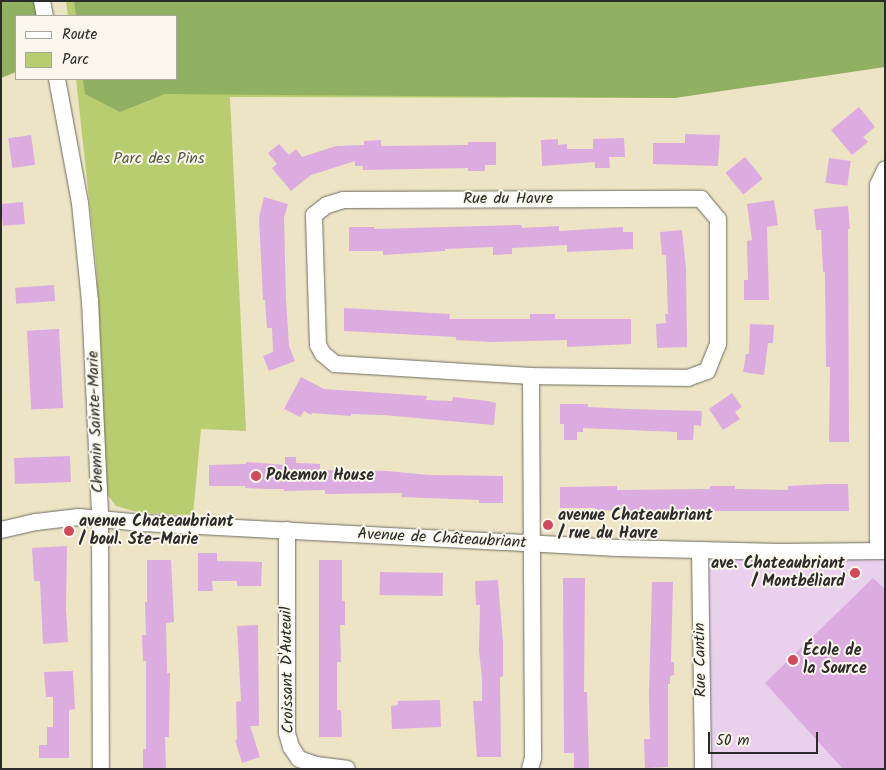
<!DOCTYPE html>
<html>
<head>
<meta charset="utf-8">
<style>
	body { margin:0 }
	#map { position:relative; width:886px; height:770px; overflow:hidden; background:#ede4c5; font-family:Kalam,sans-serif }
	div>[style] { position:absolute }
	.built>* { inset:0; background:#e9d1ed; transform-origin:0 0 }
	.green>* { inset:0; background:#b8cc70 }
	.forest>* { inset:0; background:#92b062 }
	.building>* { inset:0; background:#dcabdf; transform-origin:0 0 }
	.roads { filter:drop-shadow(0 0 1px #6f6c61) drop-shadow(0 0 1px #6f6c61) }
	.minor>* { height:16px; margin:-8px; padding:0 8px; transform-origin:8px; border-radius:8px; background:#fff }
	.dots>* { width:14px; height:14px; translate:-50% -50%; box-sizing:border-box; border:2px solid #fbf7ec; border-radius:50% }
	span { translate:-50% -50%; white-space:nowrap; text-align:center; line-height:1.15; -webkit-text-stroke:4px #fbf7ec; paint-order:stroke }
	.park-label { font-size:16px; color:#555b40 }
	.street-label { font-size:16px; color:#2b2b2b }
	.poi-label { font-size:16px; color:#2b2b2b; font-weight:700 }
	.left { translate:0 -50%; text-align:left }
	.right { translate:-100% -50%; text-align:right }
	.frame { position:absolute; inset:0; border:2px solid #2b2b2b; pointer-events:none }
	.legend { position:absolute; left:15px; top:15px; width:162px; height:65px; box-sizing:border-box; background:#fbf7ec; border:1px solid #a8a59f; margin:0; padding:6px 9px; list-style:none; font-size:15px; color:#2b2b2b }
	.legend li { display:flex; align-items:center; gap:10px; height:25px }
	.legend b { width:25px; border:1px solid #a8a59f }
	.scale { position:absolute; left:708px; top:732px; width:110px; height:22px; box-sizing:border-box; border:2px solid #2b2b2b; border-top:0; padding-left:6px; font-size:15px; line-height:18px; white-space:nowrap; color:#2b2b2b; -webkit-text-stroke:4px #fbf7ec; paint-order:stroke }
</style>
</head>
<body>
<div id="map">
	<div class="built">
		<i style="left:700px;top:550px;width:185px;height:219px"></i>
	</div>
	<div class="green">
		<i style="clip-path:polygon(66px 1px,670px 1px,675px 98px,230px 97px,246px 431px,201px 429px,193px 515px,141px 513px,116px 506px,105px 491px,102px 369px,96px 262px,76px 79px,176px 79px,176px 16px,68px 16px)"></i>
	</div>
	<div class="forest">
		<i style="clip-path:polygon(1px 1px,43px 1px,45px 16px,16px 16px,16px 72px,1px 78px)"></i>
		<i style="clip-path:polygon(74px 1px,885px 1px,885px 67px,675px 98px,165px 94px,120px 112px,85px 94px,83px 79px,176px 79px,176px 16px,76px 16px)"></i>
	</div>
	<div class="building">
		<i style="clip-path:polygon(859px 107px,875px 127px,863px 137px,868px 142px,852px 155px,831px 130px)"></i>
		<i style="clip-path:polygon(685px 134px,720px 135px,718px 166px,653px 164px,653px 143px,685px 143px)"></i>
		<i style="left:31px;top:135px;width:30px;height:23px;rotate:82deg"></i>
		<i style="clip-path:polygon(624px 138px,625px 157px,609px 157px,610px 168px,595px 168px,595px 162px,542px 166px,541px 140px,558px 139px,558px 145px,567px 144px,567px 149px,593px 149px,593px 139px)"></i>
		<i style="clip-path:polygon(381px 140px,381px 146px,468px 145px,468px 142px,496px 142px,496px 165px,485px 165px,485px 171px,468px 171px,468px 168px,363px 170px,363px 166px,355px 166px,355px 161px,311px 175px,291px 191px,272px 168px,277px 164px,268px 153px,279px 144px,289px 155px,296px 149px,302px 157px,336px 146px,364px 145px,364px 141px)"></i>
		<i style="left:745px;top:157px;width:28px;height:25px;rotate:51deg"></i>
		<i style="left:829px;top:158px;width:22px;height:25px;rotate:8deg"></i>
		<i style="clip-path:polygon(264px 197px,288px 204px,284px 218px,286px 299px,289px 346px,295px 361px,269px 371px,263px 356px,273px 352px,272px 328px,267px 328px,265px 300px,263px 300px,259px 217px)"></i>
		<i style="clip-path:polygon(774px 200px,778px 225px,767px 227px,769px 300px,744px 300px,744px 280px,748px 280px,747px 241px,752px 240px,747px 204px)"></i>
		<i style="left:23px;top:202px;width:22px;height:22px;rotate:85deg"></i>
		<i style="clip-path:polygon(848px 206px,850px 229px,848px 229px,849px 442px,829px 442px,830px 367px,826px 367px,825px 272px,823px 272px,821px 230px,816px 230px,814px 209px)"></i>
		<i style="clip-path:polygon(521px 225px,522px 228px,559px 226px,559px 231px,623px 227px,623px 232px,633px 232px,633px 249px,567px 252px,567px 245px,512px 248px,512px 254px,493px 255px,493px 247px,445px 249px,445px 251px,383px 255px,383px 251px,349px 251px,349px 227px,374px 227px,374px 229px)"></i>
		<i style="clip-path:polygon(682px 230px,686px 269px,687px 347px,657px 348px,656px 324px,666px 323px,665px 314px,668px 314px,666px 255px,662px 255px,660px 232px)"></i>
		<i style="left:54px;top:285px;width:16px;height:39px;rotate:86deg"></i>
		<i style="clip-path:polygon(344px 308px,450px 314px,449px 319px,530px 319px,530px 314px,555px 314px,555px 319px,631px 319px,631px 344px,567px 347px,567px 340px,492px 342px,456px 340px,456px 337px,344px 331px)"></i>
		<i style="clip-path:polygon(750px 324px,774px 325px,773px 343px,768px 343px,764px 375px,743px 372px,746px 354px,749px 354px)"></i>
		<i style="left:59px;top:329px;width:79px;height:32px;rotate:87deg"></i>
		<i style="clip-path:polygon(301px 377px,324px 389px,427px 396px,426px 400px,452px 401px,453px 397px,488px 401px,496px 403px,494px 425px,383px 415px,351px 414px,351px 416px,312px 413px,311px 415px,304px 411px,300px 417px,284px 409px)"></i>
		<i style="clip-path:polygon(732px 393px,742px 407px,735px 412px,740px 419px,723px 430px,709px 409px)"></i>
		<i style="clip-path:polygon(560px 404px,588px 404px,588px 407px,628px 409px,702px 411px,701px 426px,694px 425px,693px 440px,677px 440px,677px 432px,583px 428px,583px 432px,577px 432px,577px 440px,564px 440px,564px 424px,560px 424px)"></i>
		<i style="left:70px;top:456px;width:26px;height:56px;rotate:88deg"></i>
		<i style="clip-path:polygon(285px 457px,296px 457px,296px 463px,320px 464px,320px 470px,387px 471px,428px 475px,503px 476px,503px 503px,479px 503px,479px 500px,401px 497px,402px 493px,325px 494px,325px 490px,284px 491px,284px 489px,266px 489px,245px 488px,245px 486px,209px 486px,209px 465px,246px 464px,246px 462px,285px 465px)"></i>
		<i style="clip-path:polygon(827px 484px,848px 484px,849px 511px,632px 511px,595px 510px,595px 508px,560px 508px,560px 487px,617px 486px,617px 490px,710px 489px,710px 486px,735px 486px,735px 489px,788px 490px,788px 486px)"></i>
		<i style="clip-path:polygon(67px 546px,66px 609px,68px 642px,43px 644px,40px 581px,34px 581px,32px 548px)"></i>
		<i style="clip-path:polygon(198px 553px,217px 553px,217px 561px,262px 562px,261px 586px,237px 586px,237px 581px,212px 581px,213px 591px,198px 591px)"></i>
		<i style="clip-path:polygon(147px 560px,171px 560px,174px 622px,166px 623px,167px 673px,170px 673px,169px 737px,165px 737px,166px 769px,143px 769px,143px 749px,146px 749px,146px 661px,143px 661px,142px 635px,146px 635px,145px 602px,147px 602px)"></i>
		<i style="clip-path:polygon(319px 560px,342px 560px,342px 601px,345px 601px,345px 625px,340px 625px,341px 662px,337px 662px,337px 710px,341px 710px,342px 737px,319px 737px)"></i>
		<i style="left:380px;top:572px;width:63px;height:23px;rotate:1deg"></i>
		<i style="clip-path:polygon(563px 578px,585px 578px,584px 692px,587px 692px,589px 769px,574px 769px,574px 753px,564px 753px)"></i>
		<i style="clip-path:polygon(873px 578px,885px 589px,885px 769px,843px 769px,765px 683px)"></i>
		<i style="clip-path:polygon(498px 580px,503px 643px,503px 676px,500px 677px,501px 757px,477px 757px,473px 701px,482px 701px,482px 678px,479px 651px,480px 605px,476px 605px,475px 581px)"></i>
		<i style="clip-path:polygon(652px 582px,673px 582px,671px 662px,674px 662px,674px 675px,670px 676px,670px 684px,668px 684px,668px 767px,645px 768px,644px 739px,650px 739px,649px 695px)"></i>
		<i style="clip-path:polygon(258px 625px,259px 726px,250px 726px,260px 757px,242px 763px,235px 740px,237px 740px,236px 702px,241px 701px,237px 626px)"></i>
		<i style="clip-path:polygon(73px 671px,75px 709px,69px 710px,69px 758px,39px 758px,39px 745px,47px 745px,47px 727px,53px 727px,53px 697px,46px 697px,44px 672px)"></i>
		<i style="clip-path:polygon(440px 700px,441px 727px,392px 729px,391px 706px,398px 705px,398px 701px)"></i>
	</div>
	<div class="roads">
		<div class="minor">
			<i style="left:42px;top:1px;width:15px;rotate:79deg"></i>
			<i style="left:57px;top:79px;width:126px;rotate:79.5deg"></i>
			<i style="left:80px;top:203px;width:99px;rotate:84.2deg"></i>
			<i style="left:90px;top:301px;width:216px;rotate:87.3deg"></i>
			<i style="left:100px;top:517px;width:252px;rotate:89.8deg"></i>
			<i style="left:1px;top:530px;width:36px;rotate:-13deg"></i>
			<i style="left:36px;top:522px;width:43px;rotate:-6.6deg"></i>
			<i style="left:79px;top:517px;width:63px;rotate:5.4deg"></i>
			<i style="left:142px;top:523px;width:476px;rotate:3deg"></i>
			<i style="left:617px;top:548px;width:162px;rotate:1.4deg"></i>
			<i style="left:779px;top:552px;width:106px;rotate:-0.5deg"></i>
			<i style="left:287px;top:530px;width:203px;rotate:90deg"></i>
			<i style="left:287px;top:733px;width:15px;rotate:74deg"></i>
			<i style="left:291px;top:747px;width:14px;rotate:56deg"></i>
			<i style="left:299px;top:759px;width:18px;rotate:19deg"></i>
			<i style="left:316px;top:765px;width:31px;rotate:7deg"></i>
			<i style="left:700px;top:550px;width:219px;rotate:89.2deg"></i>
			<i style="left:878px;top:551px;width:366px;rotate:-90deg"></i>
			<i style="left:878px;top:185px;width:17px;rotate:-65deg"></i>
			<i style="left:530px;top:769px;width:11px;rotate:-75deg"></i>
			<i style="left:533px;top:758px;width:382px;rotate:-90.3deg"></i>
			<i style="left:531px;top:376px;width:196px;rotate:-176.5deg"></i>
			<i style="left:335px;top:364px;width:16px;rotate:-140deg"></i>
			<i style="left:323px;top:354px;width:10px;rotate:-119deg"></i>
			<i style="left:318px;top:345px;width:130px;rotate:-91.8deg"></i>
			<i style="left:314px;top:215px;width:16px;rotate:-38deg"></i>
			<i style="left:327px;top:205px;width:17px;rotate:-17deg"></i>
			<i style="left:343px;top:200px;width:358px;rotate:-0.2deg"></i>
			<i style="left:701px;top:199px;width:26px;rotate:50deg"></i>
			<i style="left:718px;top:219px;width:125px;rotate:90deg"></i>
			<i style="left:718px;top:344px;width:29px;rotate:112deg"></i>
			<i style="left:707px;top:371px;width:20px;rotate:160deg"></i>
			<i style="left:688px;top:378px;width:157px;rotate:-179.3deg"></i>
		</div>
	</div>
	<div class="dots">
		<i style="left:256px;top:476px;background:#d1495b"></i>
		<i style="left:548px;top:525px;background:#d1495b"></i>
		<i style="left:69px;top:531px;background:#d1495b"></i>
		<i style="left:855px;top:573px;background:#d1495b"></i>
		<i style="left:793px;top:660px;background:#d1495b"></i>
	</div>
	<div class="park-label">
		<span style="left:159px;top:159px">Parc des Pins</span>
	</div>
	<div class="street-label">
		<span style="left:508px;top:199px">Rue du Havre</span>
		<span style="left:96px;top:422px;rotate:-92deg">Chemin Sainte-Marie</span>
		<span style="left:442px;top:539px;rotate:3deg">Avenue de Châteaubriant</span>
		<span style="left:701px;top:660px;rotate:-91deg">Rue Cantin</span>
		<span style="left:288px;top:670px;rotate:-91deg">Croissant D'Auteuil</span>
	</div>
	<div class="poi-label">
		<span class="left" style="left:266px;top:476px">Pokemon House</span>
		<span class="left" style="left:558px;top:525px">avenue Chateaubriant<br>/ rue du Havre</span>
		<span class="left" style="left:79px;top:531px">avenue Chateaubriant<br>/ boul. Ste-Marie</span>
		<span class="right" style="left:845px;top:573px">ave. Chateaubriant<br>/ Montbéliard</span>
		<span class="left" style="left:803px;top:660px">École de<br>la Source</span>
	</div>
	<div class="frame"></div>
	<ul class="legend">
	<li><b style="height:6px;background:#fff"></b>Route</li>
	<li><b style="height:14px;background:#b8cc70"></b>Parc</li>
	</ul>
	<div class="scale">50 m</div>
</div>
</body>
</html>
